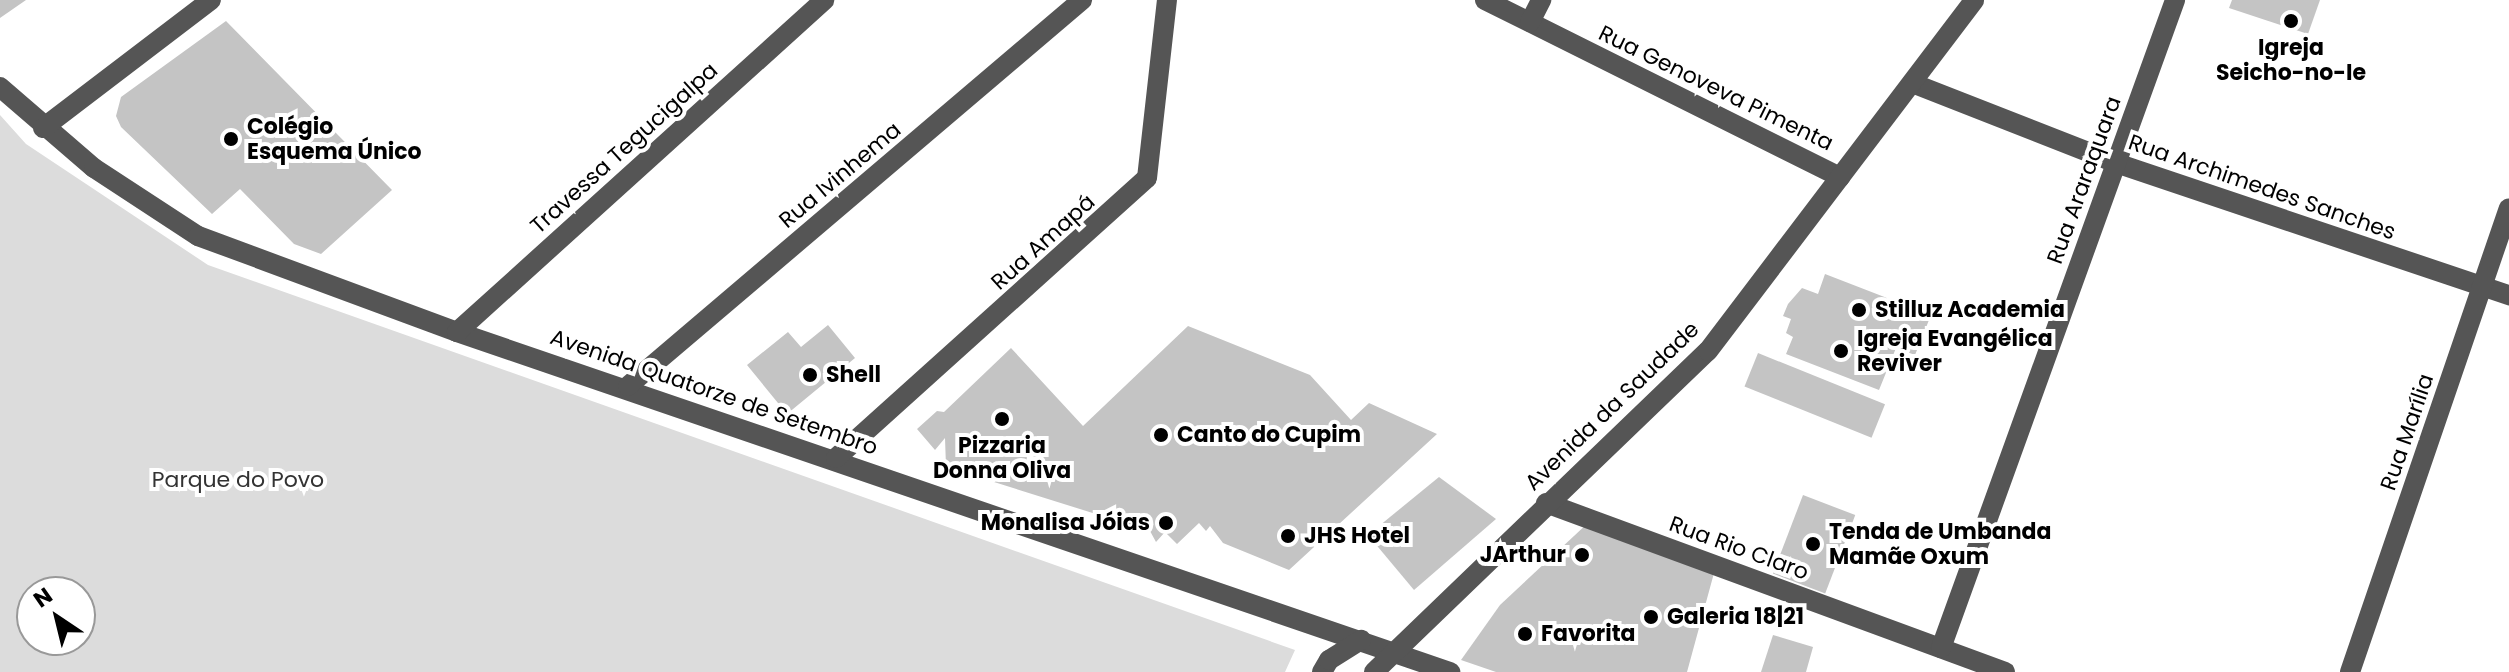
<!DOCTYPE html>
<html>
<head>
<meta charset="utf-8">
<style>
	body { margin:0 }
	#map { position:relative; width:2509px; height:672px; overflow:hidden; background:#fff; font-family:Poppins,sans-serif }
	div>[style] { position:absolute }
	.green>* { inset:0; background:#dcdcdc }
	.building>* { inset:0; background:#c4c4c4; transform-origin:0 0 }
	.minor>* { height:20px; margin:-10px; padding:0 10px; transform-origin:10px; border-radius:10px; background:#555 }
	.dots>* { width:22px; height:22px; translate:-50% -50%; box-sizing:border-box; border:4px solid #fff; border-radius:50% }
	span { translate:-50% -50%; white-space:nowrap; text-align:center; line-height:1.15; -webkit-text-stroke:8px #fff; paint-order:stroke }
	.poi-label { font-size:22px; color:#000; font-weight:700 }
	.left { translate:0 -50%; text-align:left }
	.right { translate:-100% -50%; text-align:right }
	.street-label { font-size:22px; color:#000 }
	.park-label { font-size:22px; color:#333 }
	.north { position:absolute; left:16px; top:576px; width:80px; height:80px; box-sizing:border-box; background:#fff; border:2px solid #999; border-radius:50%; rotate:325deg; font-size:22px; font-weight:700; line-height:32px; text-align:center; color:#000 }
	.north::after { content:''; display:block; margin:auto; width:28px; height:36px; background:#000; clip-path:polygon(50% 0,100% 100%,50% 72%,0 100%) }
</style>
</head>
<body>
<div id="map">
	<div class="green">
		<i style="clip-path:polygon(evenodd,0 115px,26px 144px,208px 265px,1295px 650px,1285px 672px,0 672px,0 115px,80px 592px,80px 640px,32px 640px,32px 592px,80px 592px)"></i>
	</div>
	<div class="building">
		<i style="clip-path:polygon(0 0,26px 0,0 18px)"></i>
		<i style="clip-path:polygon(2232px 0,2320px 0,2308px 34px,2229px 8px)"></i>
		<i style="clip-path:polygon(226px 21px,392px 190px,321px 254px,294px 244px,240px 189px,212px 214px,121px 127px,116px 116px,121px 97px)"></i>
		<i style="clip-path:polygon(1825px 274px,1931px 315px,1915px 355px,1896px 348px,1879px 390px,1786px 354px,1793px 337px,1786px 333px,1791px 319px,1783px 316px,1788px 304px,1802px 288px,1818px 294px)"></i>
		<i style="clip-path:polygon(828px 325px,855px 358px,787px 414px,747px 365px,788px 332px,801px 347px)"></i>
		<i style="clip-path:polygon(1188px 326px,1310px 375px,1351px 420px,1369px 403px,1437px 434px,1289px 570px,1223px 543px,1210px 526px,1206px 531px,1199px 523px,1177px 544px,1165px 532px,1156px 542px,1150px 531px,946px 467px,945px 438px,935px 450px,917px 429px,937px 411px,944px 412px,1011px 348px,1083px 426px)"></i>
		<i style="left:1758px;top:353px;width:137px;height:36px;rotate:22deg"></i>
		<i style="clip-path:polygon(1439px 477px,1496px 519px,1414px 590px,1368px 535px)"></i>
		<i style="left:1803px;top:495px;width:56px;height:84px;rotate:21deg"></i>
		<i style="clip-path:polygon(1589px 522px,1714px 573px,1687px 672px,1496px 672px,1461px 660px,1500px 605px)"></i>
		<i style="clip-path:polygon(1773px 635px,1813px 647px,1806px 672px,1761px 672px)"></i>
	</div>
	<div class="minor">
		<i style="left:1485px;top:0;width:397px;rotate:26.5deg"></i>
		<i style="left:1530px;top:22px;width:25px;rotate:-63deg"></i>
		<i style="left:1912px;top:83px;width:219px;rotate:21.4deg"></i>
		<i style="left:2116px;top:163px;width:415px;rotate:18.6deg"></i>
		<i style="left:0;top:87px;width:124px;rotate:40.8deg"></i>
		<i style="left:94px;top:168px;width:124px;rotate:33.2deg"></i>
		<i style="left:198px;top:236px;width:276px;rotate:20.3deg"></i>
		<i style="left:457px;top:332px;width:1050px;rotate:18.9deg"></i>
		<i style="left:43px;top:128px;width:211px;rotate:-37.3deg"></i>
		<i style="left:457px;top:332px;width:495px;rotate:-42.1deg"></i>
		<i style="left:628px;top:386px;width:596px;rotate:-40.37deg"></i>
		<i style="left:836px;top:458px;width:418px;rotate:-42deg"></i>
		<i style="left:1147px;top:178px;width:179px;rotate:-83.6deg"></i>
		<i style="left:1546px;top:503px;width:489px;rotate:20.2deg"></i>
		<i style="left:1941px;top:648px;width:689px;rotate:-70.14deg"></i>
		<i style="left:1322px;top:672px;width:14px;rotate:-60deg"></i>
		<i style="left:1329px;top:660px;width:38px;rotate:-32deg"></i>
		<i style="left:1374px;top:672px;width:463px;rotate:-43.9deg"></i>
		<i style="left:1708px;top:351px;width:440px;rotate:-52.8deg"></i>
		<i style="left:2350px;top:672px;width:490px;rotate:-71.1deg"></i>
	</div>
	<div class="dots">
		<i style="left:2291px;top:21px;background:#000"></i>
		<i style="left:231px;top:139px;background:#000"></i>
		<i style="left:1859px;top:310px;background:#000"></i>
		<i style="left:1841px;top:351px;background:#000"></i>
		<i style="left:810px;top:375px;background:#000"></i>
		<i style="left:1002px;top:419px;background:#000"></i>
		<i style="left:1161px;top:435px;background:#000"></i>
		<i style="left:1166px;top:523px;background:#000"></i>
		<i style="left:1288px;top:536px;background:#000"></i>
		<i style="left:1813px;top:544px;background:#000"></i>
		<i style="left:1582px;top:555px;background:#000"></i>
		<i style="left:1651px;top:617px;background:#000"></i>
		<i style="left:1525px;top:634px;background:#000"></i>
	</div>
	<div class="poi-label">
		<span style="left:2291px;top:60px">Igreja<br>Seicho-no-Ie</span>
		<span class="left" style="left:247px;top:139px">Colégio<br>Esquema Único</span>
		<span class="left" style="left:1875px;top:310px">Stilluz Academia</span>
		<span class="left" style="left:1857px;top:351px">Igreja Evangélica<br>Reviver</span>
		<span class="left" style="left:826px;top:375px">Shell</span>
		<span class="left" style="left:1177px;top:435px">Canto do Cupim</span>
		<span style="left:1002px;top:458px">Pizzaria<br>Donna Oliva</span>
		<span class="right" style="left:1150px;top:523px">Monalisa Jóias</span>
		<span class="left" style="left:1829px;top:544px">Tenda de Umbanda<br>Mamãe Oxum</span>
		<span class="left" style="left:1304px;top:536px">JHS Hotel</span>
		<span class="right" style="left:1566px;top:555px">JArthur</span>
		<span class="left" style="left:1667px;top:617px">Galeria 18|21</span>
		<span class="left" style="left:1541px;top:634px">Favorita</span>
	</div>
	<div class="street-label">
		<span style="left:1716px;top:88px;rotate:26deg">Rua Genoveva Pimenta</span>
		<span style="left:624px;top:148px;rotate:-42deg">Travessa Tegucigalpa</span>
		<span style="left:840px;top:175px;rotate:-40deg">Rua Ivinhema</span>
		<span style="left:2084px;top:180px;rotate:-70deg">Rua Araraquara</span>
		<span style="left:2262px;top:187px;rotate:19deg">Rua Archimedes Sanches</span>
		<span style="left:1043px;top:242px;rotate:-42deg">Rua Amapá</span>
		<span style="left:714px;top:392px;rotate:19deg">Avenida Quatorze de Setembro</span>
		<span style="left:1612px;top:406px;rotate:-44deg">Avenida da Saudade</span>
		<span style="left:2407px;top:432px;rotate:-71deg">Rua Marília</span>
		<span style="left:1739px;top:548px;rotate:20deg">Rua Rio Claro</span>
	</div>
	<div class="park-label">
		<span style="left:238px;top:480px">Parque do Povo</span>
	</div>
	<div class="north">N</div>
</div>
</body>
</html>
